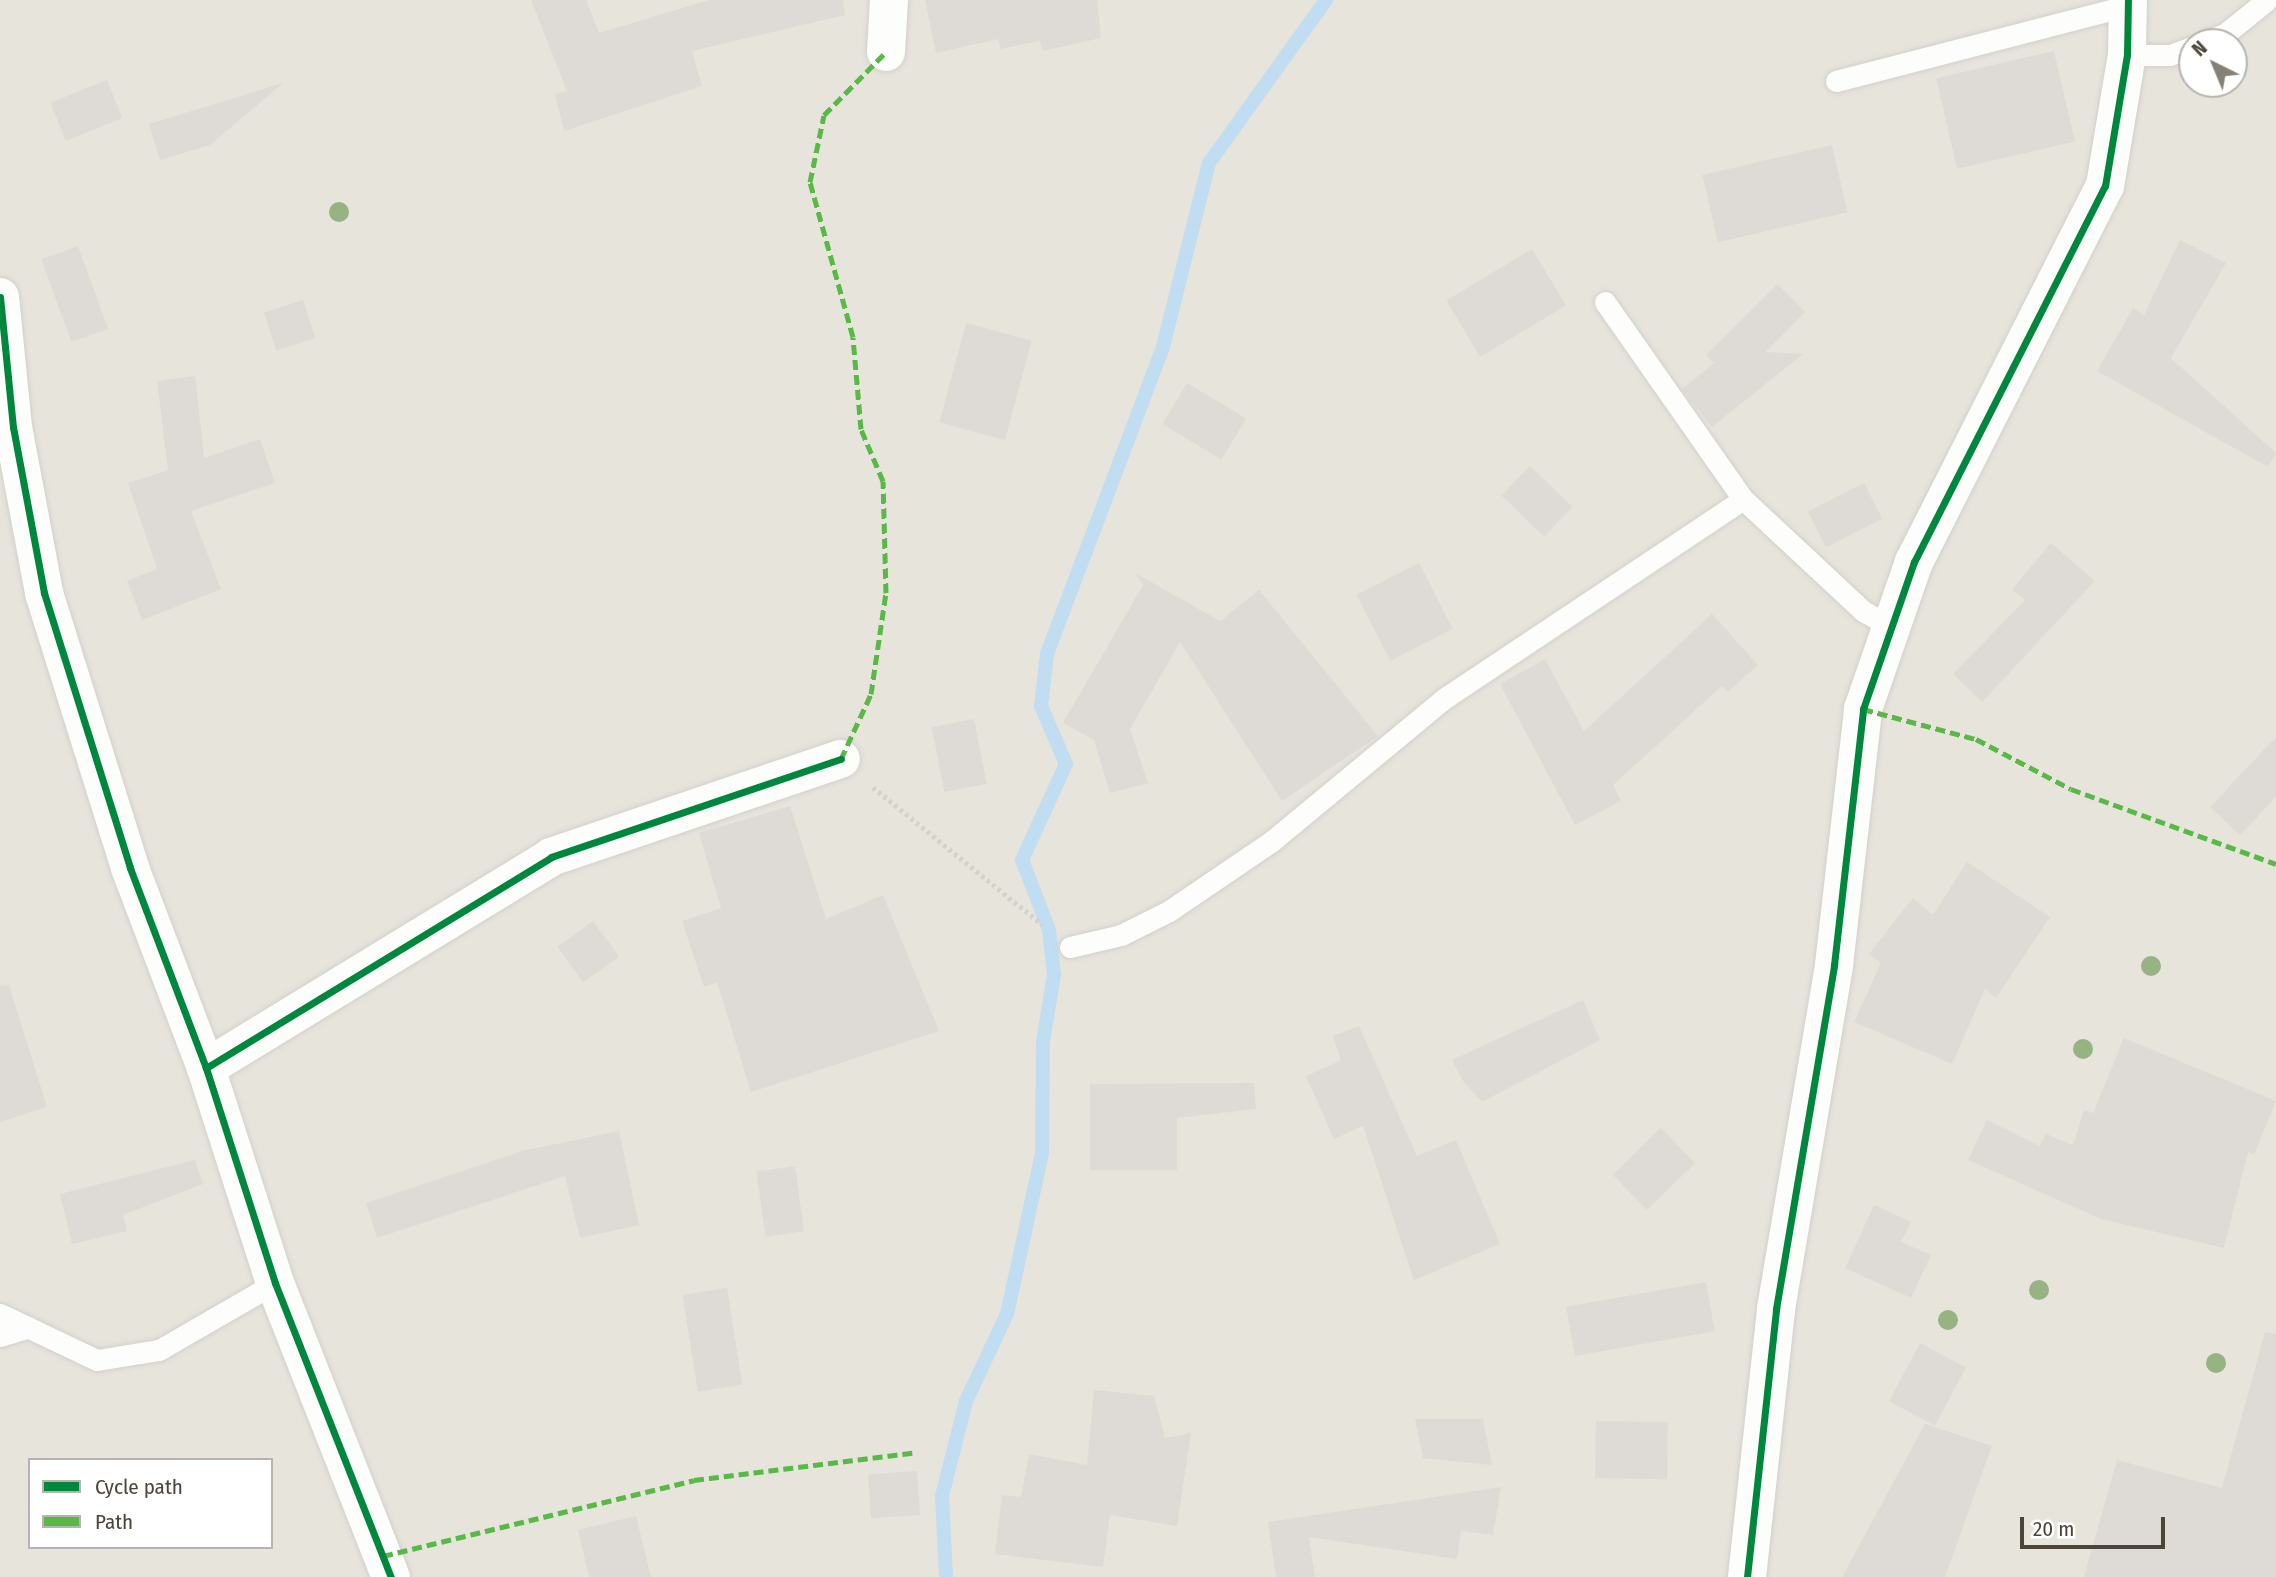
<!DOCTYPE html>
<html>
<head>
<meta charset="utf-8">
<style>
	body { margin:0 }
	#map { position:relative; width:2276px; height:1577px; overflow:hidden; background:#f4f2ee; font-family:"Fira Sans Condensed",sans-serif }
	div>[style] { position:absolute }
	.residential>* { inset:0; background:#e7e4dc }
	.stream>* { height:14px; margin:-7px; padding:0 7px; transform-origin:7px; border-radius:7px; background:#c0ddf1 }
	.building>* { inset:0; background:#dedbd6; transform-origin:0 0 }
	.path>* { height:4.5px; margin-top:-2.25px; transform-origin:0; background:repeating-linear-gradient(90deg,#d3d2cc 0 3.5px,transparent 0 7px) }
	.roads { filter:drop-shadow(0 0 2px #d2d0cb) drop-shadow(0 0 2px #d2d0cb) }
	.service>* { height:21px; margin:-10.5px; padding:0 10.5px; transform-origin:10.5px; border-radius:10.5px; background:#fdfdfc }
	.minor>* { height:38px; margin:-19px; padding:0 19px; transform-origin:19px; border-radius:19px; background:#fdfdfc }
	.quiet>* { height:5px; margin-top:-2.5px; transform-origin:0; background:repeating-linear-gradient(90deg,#58b947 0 10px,transparent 0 15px) }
	.cycleway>* { height:7px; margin:-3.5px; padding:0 3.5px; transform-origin:3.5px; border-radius:3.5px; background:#00873e }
	.trees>* { width:20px; height:20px; margin:-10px; border-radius:50%; background:#96b382 }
	span { translate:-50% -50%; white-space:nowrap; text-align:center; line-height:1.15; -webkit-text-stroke:5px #fff; paint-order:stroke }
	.legend { position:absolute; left:28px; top:1458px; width:245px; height:91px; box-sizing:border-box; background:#fff; border:2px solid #b7b4b0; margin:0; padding:9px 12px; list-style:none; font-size:21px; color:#4b4439 }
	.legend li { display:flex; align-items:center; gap:14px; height:35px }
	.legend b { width:35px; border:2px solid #b7b4b0 }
	.north { position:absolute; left:2178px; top:28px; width:70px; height:70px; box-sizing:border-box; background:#fff; border:2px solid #b7b4b0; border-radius:50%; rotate:317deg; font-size:19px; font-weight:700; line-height:28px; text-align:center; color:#4b4439 }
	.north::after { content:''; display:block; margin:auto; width:24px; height:32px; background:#868178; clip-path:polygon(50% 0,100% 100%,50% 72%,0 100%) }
	.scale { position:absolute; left:2020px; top:1517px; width:145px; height:32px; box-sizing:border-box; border:4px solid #4b4439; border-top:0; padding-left:9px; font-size:21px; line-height:24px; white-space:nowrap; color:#4b4439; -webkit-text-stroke:5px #fff; paint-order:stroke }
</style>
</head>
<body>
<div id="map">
	<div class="residential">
		<i style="clip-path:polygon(evenodd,0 0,2276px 0,2276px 1577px,0 1577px,0 0,2192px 42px,2234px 42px,2234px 84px,2192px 84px,2192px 42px,0 0,30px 1460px,271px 1460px,271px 1547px,30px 1547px,30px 1460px)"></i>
	</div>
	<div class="stream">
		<i style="left:946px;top:1577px;width:81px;rotate:-92.8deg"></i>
		<i style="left:942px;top:1496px;width:98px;rotate:-75.8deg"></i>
		<i style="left:966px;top:1401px;width:96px;rotate:-64.8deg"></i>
		<i style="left:1007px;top:1314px;width:164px;rotate:-77.7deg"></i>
		<i style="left:1042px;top:1154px;width:112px;rotate:-89.5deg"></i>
		<i style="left:1043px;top:1042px;width:68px;rotate:-80.7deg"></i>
		<i style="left:1054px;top:975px;width:45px;rotate:-96.3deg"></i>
		<i style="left:1049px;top:930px;width:75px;rotate:-111.1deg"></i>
		<i style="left:1022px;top:860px;width:106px;rotate:-65.4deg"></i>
		<i style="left:1066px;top:764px;width:63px;rotate:-113.3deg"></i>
		<i style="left:1041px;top:706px;width:52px;rotate:-83.4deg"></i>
		<i style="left:1047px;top:654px;width:328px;rotate:-69.3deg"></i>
		<i style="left:1163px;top:347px;width:190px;rotate:-76deg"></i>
		<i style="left:1209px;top:163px;width:201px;rotate:-54.3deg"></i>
	</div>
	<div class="building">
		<i style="clip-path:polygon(531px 0,586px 0,599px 33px,709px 0,843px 0,845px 15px,692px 51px,702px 86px,564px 131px,555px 94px,567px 91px)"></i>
		<i style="clip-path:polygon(925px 0,1097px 0,1101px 38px,1042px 51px,1040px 41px,1000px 49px,998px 39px,936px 53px)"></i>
		<i style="left:2054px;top:51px;width:93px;height:121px;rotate:77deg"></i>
		<i style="left:107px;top:80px;width:41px;height:61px;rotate:68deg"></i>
		<i style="clip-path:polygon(283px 83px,210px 145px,160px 160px,149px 124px)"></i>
		<i style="left:1832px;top:145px;width:69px;height:133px;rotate:77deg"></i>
		<i style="clip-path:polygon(2180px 240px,2226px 263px,2171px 358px,2276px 453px,2268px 467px,2097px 371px,2133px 308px,2144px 315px)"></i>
		<i style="left:78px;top:246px;width:88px;height:39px;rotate:70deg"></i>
		<i style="left:1532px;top:249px;width:66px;height:100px;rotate:59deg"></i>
		<i style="clip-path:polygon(1778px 284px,1805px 312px,1766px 352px,1803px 354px,1712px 427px,1682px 389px,1714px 363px,1706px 355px)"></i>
		<i style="left:303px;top:300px;width:40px;height:41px;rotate:72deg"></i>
		<i style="left:966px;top:323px;width:68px;height:103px;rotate:15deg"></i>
		<i style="clip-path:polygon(195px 376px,204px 458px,260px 439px,275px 483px,191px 511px,221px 589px,142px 620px,127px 581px,157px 569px,128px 483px,168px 470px,157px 381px)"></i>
		<i style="left:1187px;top:383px;width:69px;height:48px;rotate:31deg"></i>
		<i style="left:1530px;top:466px;width:59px;height:41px;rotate:44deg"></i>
		<i style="left:1864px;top:483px;width:40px;height:63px;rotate:63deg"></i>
		<i style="clip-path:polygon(2051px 543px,2095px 581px,1982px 702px,1953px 674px,2025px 600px,2012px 589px)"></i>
		<i style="left:1419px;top:563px;width:74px;height:70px;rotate:63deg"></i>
		<i style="clip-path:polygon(1135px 573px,1220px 621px,1259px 590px,1378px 736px,1282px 801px,1180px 642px,1130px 729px,1148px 783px,1110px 793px,1094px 740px,1063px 723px,1143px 585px)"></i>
		<i style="clip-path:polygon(1712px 614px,1758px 665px,1728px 692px,1722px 686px,1613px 785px,1621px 801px,1575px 825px,1500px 684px,1545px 659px,1584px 731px)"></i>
		<i style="left:974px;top:719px;width:66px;height:43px;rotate:79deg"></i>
		<i style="clip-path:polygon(2276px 737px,2276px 797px,2240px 835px,2210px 807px)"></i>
		<i style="clip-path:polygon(790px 806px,826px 919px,883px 895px,939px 1031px,751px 1092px,717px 982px,704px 987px,682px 921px,721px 908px,699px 833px)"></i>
		<i style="clip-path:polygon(1967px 862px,2050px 917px,1996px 998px,1985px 989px,1952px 1064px,1854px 1022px,1881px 963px,1869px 954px,1913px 898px,1933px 915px)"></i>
		<i style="left:593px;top:921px;width:44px;height:44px;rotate:54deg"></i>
		<i style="clip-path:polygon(9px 985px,47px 1107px,0 1122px,0 986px)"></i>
		<i style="clip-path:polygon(1583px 1000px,1600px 1040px,1482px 1102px,1463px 1081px,1452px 1060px)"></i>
		<i style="clip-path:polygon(1359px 1026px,1417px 1156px,1456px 1140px,1500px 1244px,1414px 1280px,1363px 1126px,1334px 1139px,1306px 1076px,1341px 1060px,1333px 1036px)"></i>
		<i style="clip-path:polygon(2124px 1038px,2276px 1101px,2254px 1155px,2248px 1152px,2224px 1248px,2101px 1219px,1968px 1160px,1987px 1120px,2040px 1146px,2046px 1134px,2073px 1145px,2084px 1110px,2093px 1113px)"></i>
		<i style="clip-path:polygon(1254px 1083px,1256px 1109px,1177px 1118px,1177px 1170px,1090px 1170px,1090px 1084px)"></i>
		<i style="left:1661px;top:1128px;width:49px;height:67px;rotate:46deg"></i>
		<i style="clip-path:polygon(619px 1131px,639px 1225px,580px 1238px,565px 1176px,377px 1238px,366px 1203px,522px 1151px)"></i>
		<i style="clip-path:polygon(195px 1160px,203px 1184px,123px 1215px,127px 1231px,72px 1244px,60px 1194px)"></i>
		<i style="left:795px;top:1166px;width:66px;height:39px;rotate:82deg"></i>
		<i style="clip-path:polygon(1874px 1205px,1911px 1222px,1901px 1242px,1931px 1255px,1911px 1298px,1845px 1268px)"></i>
		<i style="left:1706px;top:1282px;width:50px;height:142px;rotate:80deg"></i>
		<i style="left:727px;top:1288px;width:98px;height:45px;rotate:81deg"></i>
		<i style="clip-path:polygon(2265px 1332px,2276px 1334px,2276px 1577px,2084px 1577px,2117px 1460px,2222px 1488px)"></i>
		<i style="left:1920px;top:1343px;width:52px;height:66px;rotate:28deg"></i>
		<i style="clip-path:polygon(1094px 1390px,1154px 1396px,1165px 1438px,1191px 1433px,1177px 1526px,1110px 1515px,1103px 1567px,995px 1554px,1002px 1495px,1021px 1497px,1029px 1454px,1087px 1465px)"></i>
		<i style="clip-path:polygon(1415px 1419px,1483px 1419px,1492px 1465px,1423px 1458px)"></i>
		<i style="left:1596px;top:1421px;width:72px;height:57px;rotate:1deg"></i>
		<i style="clip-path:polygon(1925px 1424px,1992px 1446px,1945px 1577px,1842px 1577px)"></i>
		<i style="left:917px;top:1471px;width:44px;height:49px;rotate:86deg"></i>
		<i style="clip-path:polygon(1501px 1487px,1493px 1535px,1461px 1531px,1457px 1559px,1309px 1537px,1315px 1577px,1276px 1577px,1268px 1522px)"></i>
		<i style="clip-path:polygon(636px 1516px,651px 1577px,589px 1577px,578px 1530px)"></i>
	</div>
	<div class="path">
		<i style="left:873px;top:787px;width:219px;rotate:39.1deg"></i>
	</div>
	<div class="roads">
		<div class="service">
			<i style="left:2204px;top:42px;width:22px;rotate:-21deg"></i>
			<i style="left:2225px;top:34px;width:54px;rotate:-39deg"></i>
			<i style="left:2127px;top:55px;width:43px"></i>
			<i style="left:2170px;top:55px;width:23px;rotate:-20deg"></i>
			<i style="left:1836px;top:81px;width:303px;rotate:-14.5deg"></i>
			<i style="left:1605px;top:302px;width:241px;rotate:55deg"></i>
			<i style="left:1070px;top:947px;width:52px;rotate:-13.2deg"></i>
			<i style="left:1121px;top:935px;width:54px;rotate:-26.6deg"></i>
			<i style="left:1169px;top:911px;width:125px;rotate:-34.2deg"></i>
			<i style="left:1272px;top:841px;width:224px;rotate:-39.6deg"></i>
			<i style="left:1445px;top:698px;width:358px;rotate:-33.7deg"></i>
			<i style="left:1743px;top:499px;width:164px;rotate:43deg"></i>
			<i style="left:1863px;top:611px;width:37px;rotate:29deg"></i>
			<i style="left:0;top:1314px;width:107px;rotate:25.4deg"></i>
			<i style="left:97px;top:1360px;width:63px;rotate:-9.2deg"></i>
			<i style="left:159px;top:1350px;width:134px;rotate:-30deg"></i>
			<i style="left:0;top:1336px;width:30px;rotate:-17deg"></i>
		</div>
		<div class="minor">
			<i style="left:886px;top:52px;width:52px;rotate:-86.7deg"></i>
			<i style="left:0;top:297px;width:131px;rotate:84.3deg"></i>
			<i style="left:13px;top:427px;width:169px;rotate:79.4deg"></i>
			<i style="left:44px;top:593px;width:288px;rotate:72.6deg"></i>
			<i style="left:130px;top:868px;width:214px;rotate:69.2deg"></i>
			<i style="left:206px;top:1068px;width:226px;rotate:72.2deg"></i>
			<i style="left:275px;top:1283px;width:316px;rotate:68.5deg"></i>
			<i style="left:206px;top:1068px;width:404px;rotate:-31.4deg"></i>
			<i style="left:551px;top:857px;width:306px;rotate:-18.7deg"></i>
			<i style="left:1747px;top:1577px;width:270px;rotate:-83.8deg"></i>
			<i style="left:1776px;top:1309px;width:349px;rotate:-80.4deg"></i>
			<i style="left:1834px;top:965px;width:258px;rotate:-83.5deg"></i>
			<i style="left:1863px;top:709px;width:156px;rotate:-70.9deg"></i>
			<i style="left:1914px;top:562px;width:422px;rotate:-63.1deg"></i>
			<i style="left:2105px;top:186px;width:133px;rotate:-80.5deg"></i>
			<i style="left:2127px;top:55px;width:55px;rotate:-89deg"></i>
		</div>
	</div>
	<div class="quiet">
		<i style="left:1863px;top:709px;width:117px;rotate:14.9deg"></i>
		<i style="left:1976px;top:739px;width:107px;rotate:27.8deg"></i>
		<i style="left:2071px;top:789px;width:218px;rotate:20.1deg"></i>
		<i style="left:841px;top:759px;width:72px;rotate:-65.2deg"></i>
		<i style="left:871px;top:694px;width:102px;rotate:-81.6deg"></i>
		<i style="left:886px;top:593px;width:112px;rotate:-91.5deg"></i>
		<i style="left:883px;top:481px;width:56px;rotate:-112.9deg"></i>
		<i style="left:861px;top:429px;width:92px;rotate:-95deg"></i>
		<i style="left:853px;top:337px;width:161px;rotate:-105.5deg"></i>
		<i style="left:810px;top:182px;width:68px;rotate:-78.2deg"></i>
		<i style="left:824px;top:115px;width:88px;rotate:-45.5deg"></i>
		<i style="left:383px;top:1556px;width:320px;rotate:-13.7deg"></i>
		<i style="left:694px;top:1480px;width:220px;rotate:-7.1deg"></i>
	</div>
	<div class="cycleway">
		<i style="left:0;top:297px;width:131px;rotate:84.3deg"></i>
		<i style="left:13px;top:427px;width:169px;rotate:79.4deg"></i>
		<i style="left:44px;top:593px;width:288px;rotate:72.6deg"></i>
		<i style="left:130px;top:868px;width:214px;rotate:69.2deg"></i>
		<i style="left:206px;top:1068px;width:226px;rotate:72.2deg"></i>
		<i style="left:275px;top:1283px;width:316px;rotate:68.5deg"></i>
		<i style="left:206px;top:1068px;width:404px;rotate:-31.4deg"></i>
		<i style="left:551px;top:857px;width:306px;rotate:-18.7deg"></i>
		<i style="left:1747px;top:1577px;width:270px;rotate:-83.8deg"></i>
		<i style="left:1776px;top:1309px;width:349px;rotate:-80.4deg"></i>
		<i style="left:1834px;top:965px;width:258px;rotate:-83.5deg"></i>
		<i style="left:1863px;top:709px;width:156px;rotate:-70.9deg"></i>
		<i style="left:1914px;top:562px;width:422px;rotate:-63.1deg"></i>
		<i style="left:2105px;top:186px;width:133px;rotate:-80.5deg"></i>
		<i style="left:2127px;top:55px;width:55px;rotate:-89deg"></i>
	</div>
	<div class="trees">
		<i style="left:339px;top:212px"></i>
		<i style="left:2151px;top:966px"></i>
		<i style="left:2083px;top:1049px"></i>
		<i style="left:2039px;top:1290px"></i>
		<i style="left:1948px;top:1320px"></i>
		<i style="left:2216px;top:1363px"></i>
	</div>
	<ul class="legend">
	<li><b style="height:9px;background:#00873e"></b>Cycle path</li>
	<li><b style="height:9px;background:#58b947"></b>Path</li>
	</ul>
	<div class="north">N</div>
	<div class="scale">20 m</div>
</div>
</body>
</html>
